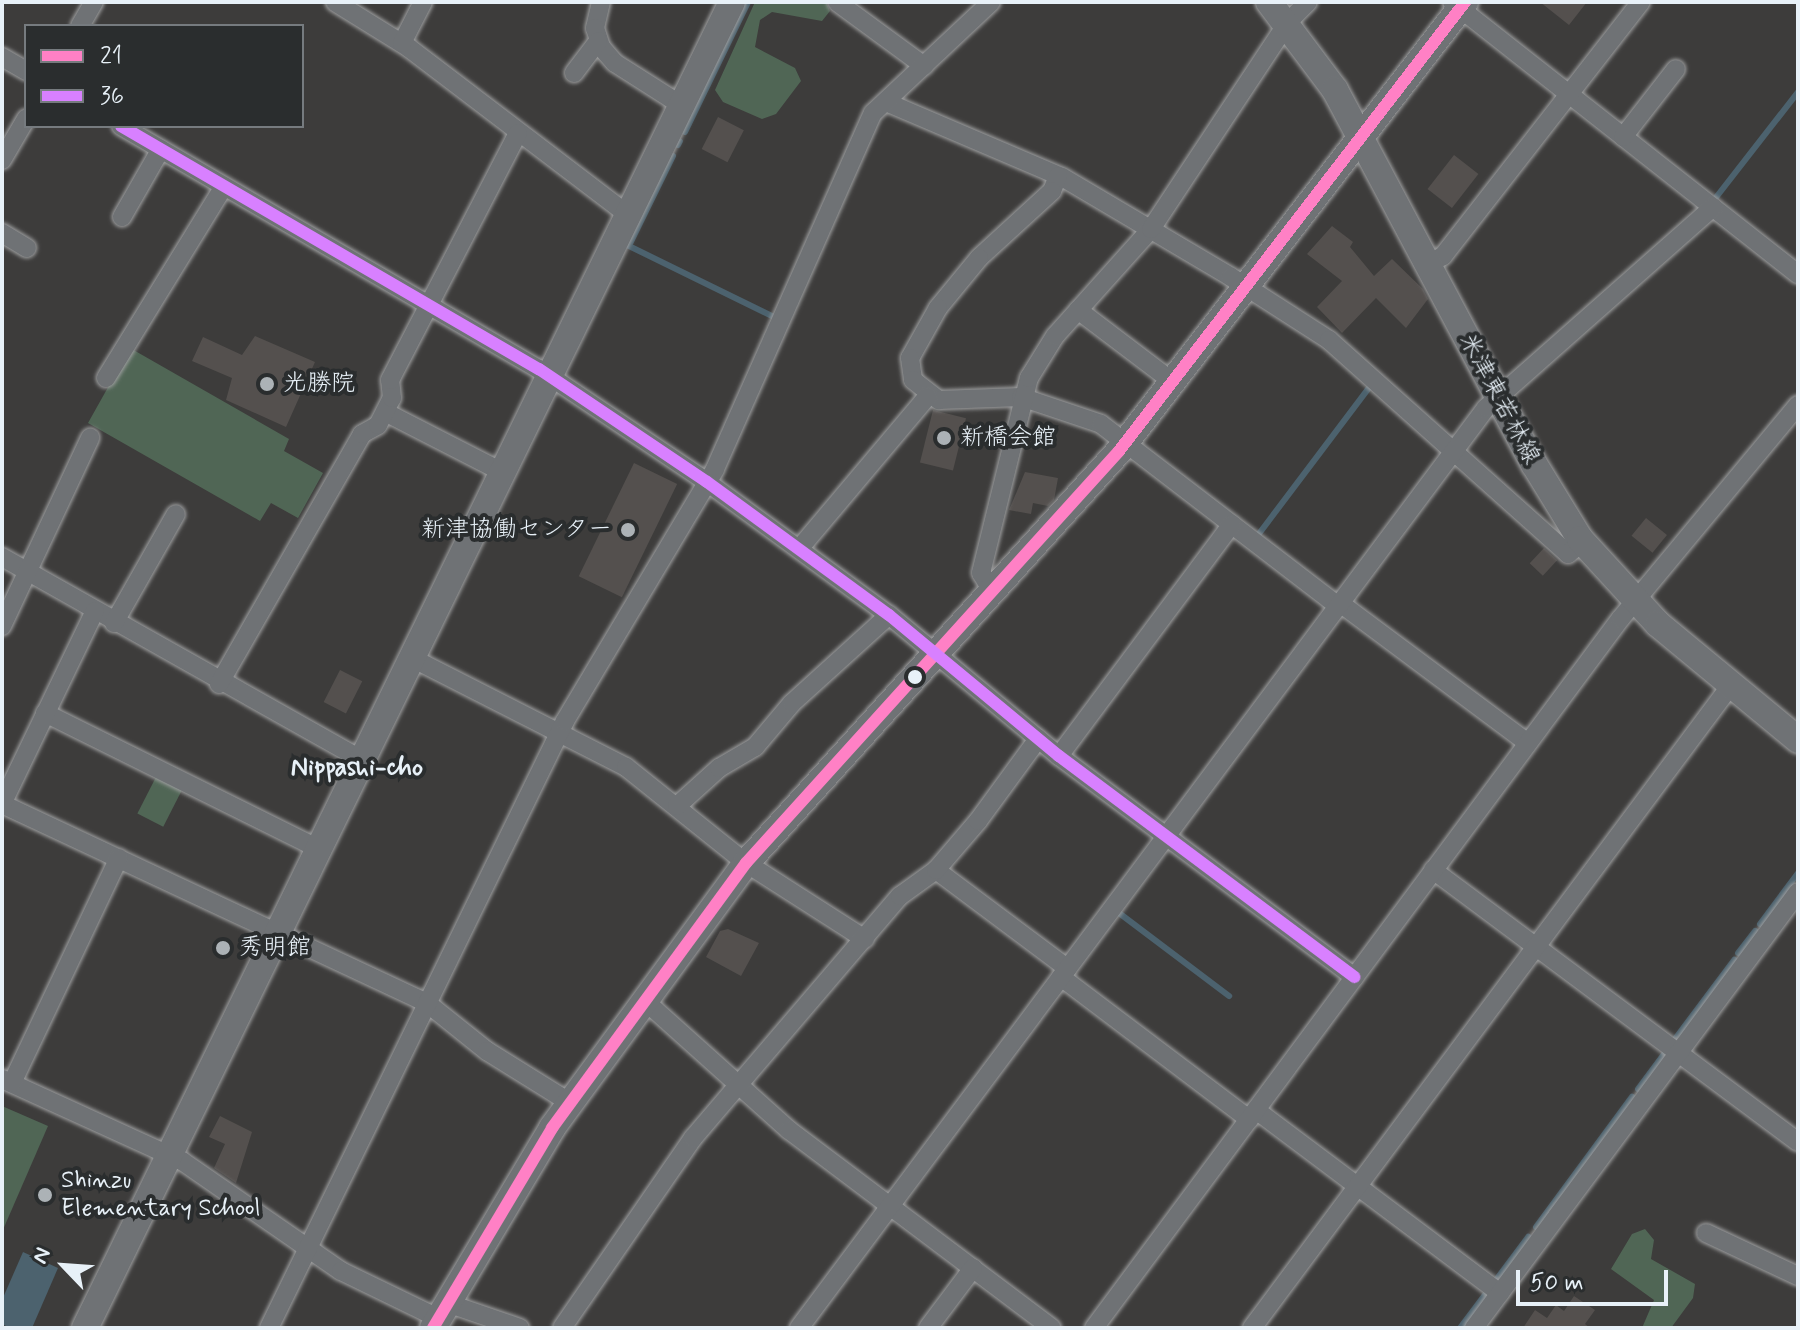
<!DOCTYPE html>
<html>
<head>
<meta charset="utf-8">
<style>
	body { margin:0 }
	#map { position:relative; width:1800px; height:1330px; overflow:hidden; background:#3d3c3b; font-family:Mynerve,"Klee One",sans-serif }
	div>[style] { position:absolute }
	.green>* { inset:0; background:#506655; transform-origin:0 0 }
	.water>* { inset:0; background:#4c626e }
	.stream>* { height:6px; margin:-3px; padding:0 3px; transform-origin:3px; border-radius:3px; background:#4c626e }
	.building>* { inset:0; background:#54504e; transform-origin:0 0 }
	.roads { filter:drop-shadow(0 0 2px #9e9fa0) drop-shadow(0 0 2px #9e9fa0) }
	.street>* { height:18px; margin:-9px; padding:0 9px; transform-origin:9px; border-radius:9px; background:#6f7275 }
	.secondary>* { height:26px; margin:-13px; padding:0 13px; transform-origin:13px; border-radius:13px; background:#6f7275 }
	.bus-1>* { height:12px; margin:-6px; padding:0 6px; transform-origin:6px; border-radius:6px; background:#ff80c5 }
	.bus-2>* { height:12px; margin:-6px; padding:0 6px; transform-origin:6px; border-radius:6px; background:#d880ff }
	.dots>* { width:22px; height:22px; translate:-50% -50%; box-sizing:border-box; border:4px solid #2a2d2e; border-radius:50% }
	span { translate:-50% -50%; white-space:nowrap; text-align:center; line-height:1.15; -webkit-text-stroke:8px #2a2d2e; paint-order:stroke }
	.poi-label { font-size:24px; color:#e8f1f8 }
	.left { translate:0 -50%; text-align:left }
	.right { translate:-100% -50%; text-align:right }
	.street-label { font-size:24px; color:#e8f1f8 }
	.neighbourhood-label { font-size:26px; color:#e8f1f8; font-weight:700 }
	.frame { position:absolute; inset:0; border:4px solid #e8f1f8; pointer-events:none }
	.legend { position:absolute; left:24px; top:24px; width:280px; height:104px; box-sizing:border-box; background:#2a2d2e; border:2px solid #767b7f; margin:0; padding:10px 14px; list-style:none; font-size:24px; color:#e8f1f8 }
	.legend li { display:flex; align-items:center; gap:16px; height:40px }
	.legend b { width:40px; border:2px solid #767b7f }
	.north { position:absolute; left:24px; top:1226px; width:80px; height:80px; -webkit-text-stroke:6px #2a2d2e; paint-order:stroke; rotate:295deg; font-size:22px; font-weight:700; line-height:32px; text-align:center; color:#e8f1f8 }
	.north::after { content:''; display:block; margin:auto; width:28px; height:36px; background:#e8f1f8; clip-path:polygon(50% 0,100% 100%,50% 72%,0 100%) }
	.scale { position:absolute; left:1516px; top:1270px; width:152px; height:36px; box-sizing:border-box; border:4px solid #e8f1f8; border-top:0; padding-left:10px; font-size:24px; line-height:28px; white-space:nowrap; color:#e8f1f8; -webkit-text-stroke:6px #2a2d2e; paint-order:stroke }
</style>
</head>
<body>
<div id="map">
	<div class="green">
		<i style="clip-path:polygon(755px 2px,826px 2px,830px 11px,822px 21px,772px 12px,760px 20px,755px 47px,795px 68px,801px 81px,776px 114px,762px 119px,723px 102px,715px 90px)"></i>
		<i style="clip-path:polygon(130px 348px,289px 439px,284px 451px,323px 473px,298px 518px,271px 503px,260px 521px,88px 423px)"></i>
		<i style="left:156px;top:777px;width:29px;height:41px;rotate:27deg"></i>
		<i style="clip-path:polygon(2px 1106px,48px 1126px,2px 1232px)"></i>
		<i style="clip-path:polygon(1645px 1229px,1654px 1240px,1651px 1259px,1695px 1284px,1693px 1298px,1671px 1328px,1642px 1328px,1654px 1300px,1611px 1269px,1632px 1234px)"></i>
	</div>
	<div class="water">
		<i style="clip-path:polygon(23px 1252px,58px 1268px,32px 1328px,10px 1328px,2px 1324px,2px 1300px)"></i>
	</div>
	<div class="stream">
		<i style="left:685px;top:132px;width:144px;rotate:-64.1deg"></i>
		<i style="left:678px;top:145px;width:4px;rotate:-63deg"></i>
		<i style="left:673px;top:156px;width:100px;rotate:116.1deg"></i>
		<i style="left:629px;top:246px;width:164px;rotate:26.1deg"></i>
		<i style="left:1714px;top:200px;width:137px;rotate:-52.1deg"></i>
		<i style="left:1258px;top:535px;width:183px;rotate:-53deg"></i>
		<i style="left:1119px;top:913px;width:138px;rotate:37deg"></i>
		<i style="left:1760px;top:924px;width:64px;rotate:-53.3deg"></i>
		<i style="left:1738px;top:953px;width:28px;rotate:-52deg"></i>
		<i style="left:1675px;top:1039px;width:99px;rotate:-53.2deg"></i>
		<i style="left:1638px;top:1089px;width:44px;rotate:-53.4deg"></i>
		<i style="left:1536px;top:1227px;width:162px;rotate:-53.6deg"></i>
		<i style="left:1496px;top:1280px;width:54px;rotate:-53.3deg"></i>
		<i style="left:1460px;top:1328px;width:45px;rotate:-53.1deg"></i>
	</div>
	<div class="building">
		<i style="clip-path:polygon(1540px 2px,1587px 2px,1569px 25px)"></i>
		<i style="left:718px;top:117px;width:29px;height:36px;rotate:27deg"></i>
		<i style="left:1454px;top:155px;width:31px;height:43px;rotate:38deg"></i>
		<i style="clip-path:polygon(1332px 226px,1353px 242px,1350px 247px,1374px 276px,1392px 259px,1423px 289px,1428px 299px,1406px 328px,1376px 298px,1342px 333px,1317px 307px,1342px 281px,1307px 254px)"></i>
		<i style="clip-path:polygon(255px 336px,315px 362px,286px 427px,226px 400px,232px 378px,192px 361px,203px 337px,242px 355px)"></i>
		<i style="left:933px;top:410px;width:34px;height:54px;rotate:14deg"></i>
		<i style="left:634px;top:463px;width:48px;height:126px;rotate:26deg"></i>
		<i style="clip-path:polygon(1025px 472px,1058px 478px,1054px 500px,1048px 506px,1033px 503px,1031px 514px,1009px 510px)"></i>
		<i style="left:1646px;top:518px;width:27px;height:23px;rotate:39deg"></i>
		<i style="left:1544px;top:548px;width:18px;height:21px;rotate:43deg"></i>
		<i style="left:340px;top:670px;width:25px;height:36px;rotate:27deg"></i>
		<i style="clip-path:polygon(728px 929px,759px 943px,741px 976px,706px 957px,720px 931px)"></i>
		<i style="clip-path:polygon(220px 1116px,252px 1132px,236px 1183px,214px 1168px,225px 1144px,209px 1137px)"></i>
		<i style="clip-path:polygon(1574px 1296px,1595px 1310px,1585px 1324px,1590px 1328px,1523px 1328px,1535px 1310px,1547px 1318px,1556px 1305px,1564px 1311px)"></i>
	</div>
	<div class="roads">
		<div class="street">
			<i style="left:335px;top:2px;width:87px;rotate:31.9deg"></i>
			<i style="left:409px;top:48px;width:275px;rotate:37.3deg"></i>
			<i style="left:601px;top:2px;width:27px;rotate:103deg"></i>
			<i style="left:595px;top:28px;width:20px;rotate:72deg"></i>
			<i style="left:601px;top:47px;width:21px;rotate:49deg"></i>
			<i style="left:615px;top:63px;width:78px;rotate:32.5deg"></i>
			<i style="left:837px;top:2px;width:108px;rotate:36.3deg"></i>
			<i style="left:1452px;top:2px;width:440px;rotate:38.2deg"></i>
			<i style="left:80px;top:26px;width:28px;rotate:-60deg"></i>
			<i style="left:402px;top:43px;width:46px;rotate:-62.9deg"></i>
			<i style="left:2px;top:57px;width:28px;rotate:30deg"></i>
			<i style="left:574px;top:73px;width:40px;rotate:-53deg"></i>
			<i style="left:886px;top:102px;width:191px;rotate:23.1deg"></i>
			<i style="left:1062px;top:177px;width:196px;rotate:30.6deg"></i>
			<i style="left:1231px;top:277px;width:117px;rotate:32.7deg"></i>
			<i style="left:1329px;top:340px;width:321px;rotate:41.8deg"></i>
			<i style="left:1568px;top:554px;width:19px;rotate:-39deg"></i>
			<i style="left:121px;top:126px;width:484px;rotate:30.2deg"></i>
			<i style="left:539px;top:369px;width:202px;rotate:33.9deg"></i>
			<i style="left:707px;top:482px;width:225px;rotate:36.2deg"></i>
			<i style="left:889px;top:615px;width:221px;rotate:39.7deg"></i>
			<i style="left:1059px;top:756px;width:369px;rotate:36.8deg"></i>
			<i style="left:1623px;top:137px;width:86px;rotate:-52.1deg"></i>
			<i style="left:2px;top:160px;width:48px;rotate:-59.7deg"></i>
			<i style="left:1058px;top:176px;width:16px;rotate:112deg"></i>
			<i style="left:1052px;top:191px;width:99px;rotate:137.5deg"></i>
			<i style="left:979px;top:258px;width:65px;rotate:129.4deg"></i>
			<i style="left:938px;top:308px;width:57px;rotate:119.2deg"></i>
			<i style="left:910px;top:358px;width:22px;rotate:82deg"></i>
			<i style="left:913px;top:380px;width:33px;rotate:38deg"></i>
			<i style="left:939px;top:400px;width:82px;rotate:-2.1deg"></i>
			<i style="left:1021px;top:397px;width:84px;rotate:18.6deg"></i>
			<i style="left:1101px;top:424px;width:299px;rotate:37.5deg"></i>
			<i style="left:122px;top:217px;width:78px;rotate:-60.2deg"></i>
			<i style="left:2px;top:233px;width:29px;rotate:31deg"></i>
			<i style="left:1428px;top:264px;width:17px;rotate:-28deg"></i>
			<i style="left:1443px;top:256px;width:322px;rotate:-52.1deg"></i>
			<i style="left:1078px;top:310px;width:119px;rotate:37.2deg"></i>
			<i style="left:106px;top:378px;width:225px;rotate:-58.4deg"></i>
			<i style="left:385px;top:412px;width:131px;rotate:27.1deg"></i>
			<i style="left:799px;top:549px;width:200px;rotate:-49.9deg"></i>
			<i style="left:2px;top:557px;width:413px;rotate:29.4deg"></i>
			<i style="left:992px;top:591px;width:21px;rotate:-121deg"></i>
			<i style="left:981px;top:573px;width:201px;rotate:-76.2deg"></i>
			<i style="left:1029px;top:378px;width:49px;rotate:-58.2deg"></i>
			<i style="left:1055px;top:336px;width:144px;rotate:-48.1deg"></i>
			<i style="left:1151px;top:229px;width:248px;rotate:-56.5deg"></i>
			<i style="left:1288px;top:22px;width:28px;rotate:-45deg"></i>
			<i style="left:1340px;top:603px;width:234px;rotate:36.7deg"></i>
			<i style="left:114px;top:623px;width:125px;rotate:-60.4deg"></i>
			<i style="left:2px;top:626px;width:208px;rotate:-64.9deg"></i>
			<i style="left:412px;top:658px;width:240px;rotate:27deg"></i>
			<i style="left:626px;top:767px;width:154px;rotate:38.7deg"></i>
			<i style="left:746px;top:863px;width:141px;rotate:32.6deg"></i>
			<i style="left:219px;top:684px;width:288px;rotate:-60.2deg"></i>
			<i style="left:362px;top:434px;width:18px;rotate:-29deg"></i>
			<i style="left:378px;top:425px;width:30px;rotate:-63deg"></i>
			<i style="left:392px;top:398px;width:18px;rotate:-96deg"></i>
			<i style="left:390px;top:380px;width:278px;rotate:-62.6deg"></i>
			<i style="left:45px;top:713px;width:306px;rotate:26.4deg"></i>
			<i style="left:1059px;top:756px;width:289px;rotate:-53.3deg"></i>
			<i style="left:2px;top:804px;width:469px;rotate:25.1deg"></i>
			<i style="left:427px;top:1003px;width:77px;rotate:38.7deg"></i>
			<i style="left:487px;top:1051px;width:97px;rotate:31.9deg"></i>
			<i style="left:2px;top:804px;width:214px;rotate:-64.3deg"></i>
			<i style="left:677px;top:806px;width:57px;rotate:-42.1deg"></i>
			<i style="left:719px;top:768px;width:42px;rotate:-30.3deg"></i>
			<i style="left:755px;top:747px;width:57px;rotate:-49.9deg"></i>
			<i style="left:792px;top:703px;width:131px;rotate:-42.2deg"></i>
			<i style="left:936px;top:870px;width:164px;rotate:36.8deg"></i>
			<i style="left:1433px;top:870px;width:455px;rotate:36.7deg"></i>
			<i style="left:1061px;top:977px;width:236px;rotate:37.1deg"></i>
			<i style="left:644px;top:1000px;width:195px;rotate:41.9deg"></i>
			<i style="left:789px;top:1130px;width:329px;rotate:37deg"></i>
			<i style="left:2px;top:1079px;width:198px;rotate:24.5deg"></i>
			<i style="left:182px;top:1161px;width:193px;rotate:34.7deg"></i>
			<i style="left:341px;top:1271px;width:108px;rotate:25.9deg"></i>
			<i style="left:12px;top:1083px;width:249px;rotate:-64.6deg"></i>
			<i style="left:1256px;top:1110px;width:305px;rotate:36.9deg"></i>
			<i style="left:1706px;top:1233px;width:102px;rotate:25.1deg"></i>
			<i style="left:447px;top:1303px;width:77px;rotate:18.9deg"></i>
			<i style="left:269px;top:1328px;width:675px;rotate:-64deg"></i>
			<i style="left:565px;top:721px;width:293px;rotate:-59.2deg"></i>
			<i style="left:715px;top:469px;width:389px;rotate:-66.1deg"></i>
			<i style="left:873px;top:113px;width:162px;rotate:-43.2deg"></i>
			<i style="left:562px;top:1328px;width:231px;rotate:-55.4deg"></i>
			<i style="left:693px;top:1138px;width:318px;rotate:-49.5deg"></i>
			<i style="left:900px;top:896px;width:44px;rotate:-35.8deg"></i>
			<i style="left:936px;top:870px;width:65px;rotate:-49.4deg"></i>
			<i style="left:978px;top:821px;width:102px;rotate:-53.8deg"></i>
			<i style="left:799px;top:1328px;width:1148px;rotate:-53.25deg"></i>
			<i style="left:1486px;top:408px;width:303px;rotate:-41.5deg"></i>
			<i style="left:928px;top:1328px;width:75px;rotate:-53.1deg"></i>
			<i style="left:1094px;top:1328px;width:884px;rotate:-53.42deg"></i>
			<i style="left:1621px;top:618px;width:277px;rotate:-50.3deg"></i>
			<i style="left:1252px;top:1328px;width:802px;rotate:-53.32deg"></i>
			<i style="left:1474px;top:1328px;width:543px;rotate:-53.38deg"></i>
		</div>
		<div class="secondary">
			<i style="left:1269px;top:2px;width:110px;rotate:53.1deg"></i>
			<i style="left:1335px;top:90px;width:424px;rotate:62deg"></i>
			<i style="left:1534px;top:464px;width:88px;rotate:58.5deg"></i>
			<i style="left:1580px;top:539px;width:115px;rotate:47.5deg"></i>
			<i style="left:1658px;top:624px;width:182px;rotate:39.6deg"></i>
			<i style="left:85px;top:1328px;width:1475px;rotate:-63.99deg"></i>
			<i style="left:433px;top:1328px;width:233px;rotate:-59.2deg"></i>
			<i style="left:552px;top:1128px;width:328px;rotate:-53.8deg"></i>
			<i style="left:746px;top:863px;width:556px;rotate:-47.84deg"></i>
			<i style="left:1119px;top:451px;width:567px;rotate:-52.38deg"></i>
		</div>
	</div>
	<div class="bus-1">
		<i style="left:433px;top:1328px;width:233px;rotate:-59.2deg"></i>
		<i style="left:552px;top:1128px;width:328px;rotate:-53.8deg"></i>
		<i style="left:746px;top:863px;width:556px;rotate:-47.84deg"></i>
		<i style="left:1119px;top:451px;width:567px;rotate:-52.38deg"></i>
	</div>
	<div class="bus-2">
		<i style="left:121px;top:126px;width:484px;rotate:30.2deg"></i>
		<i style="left:539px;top:369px;width:202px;rotate:33.9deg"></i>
		<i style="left:707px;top:482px;width:225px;rotate:36.2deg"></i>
		<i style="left:889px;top:615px;width:221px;rotate:39.7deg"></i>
		<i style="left:1059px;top:756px;width:369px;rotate:36.8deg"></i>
	</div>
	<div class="dots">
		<i style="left:267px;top:384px;background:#acb2b6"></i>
		<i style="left:944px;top:438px;background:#acb2b6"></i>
		<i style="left:628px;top:530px;background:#acb2b6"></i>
		<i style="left:915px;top:677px;background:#e8f1f8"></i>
		<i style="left:223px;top:948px;background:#acb2b6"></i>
		<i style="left:45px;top:1195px;background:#acb2b6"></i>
	</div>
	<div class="poi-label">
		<span class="left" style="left:283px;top:384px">光勝院</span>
		<span class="left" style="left:960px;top:438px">新橋会館</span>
		<span class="right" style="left:612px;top:530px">新津協働センター</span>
		<span class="left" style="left:239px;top:948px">秀明館</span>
		<span class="left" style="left:61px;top:1195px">Shinzu<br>Elementary School</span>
	</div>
	<div class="street-label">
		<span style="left:1499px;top:399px;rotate:62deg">米津東若林線</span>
	</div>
	<div class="neighbourhood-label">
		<span style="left:357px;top:769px">Nippashi-cho</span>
	</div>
	<div class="frame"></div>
	<ul class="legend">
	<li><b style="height:10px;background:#ff80c5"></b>21</li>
	<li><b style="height:10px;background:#d880ff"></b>36</li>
	</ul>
	<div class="north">N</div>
	<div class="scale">50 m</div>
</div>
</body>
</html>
